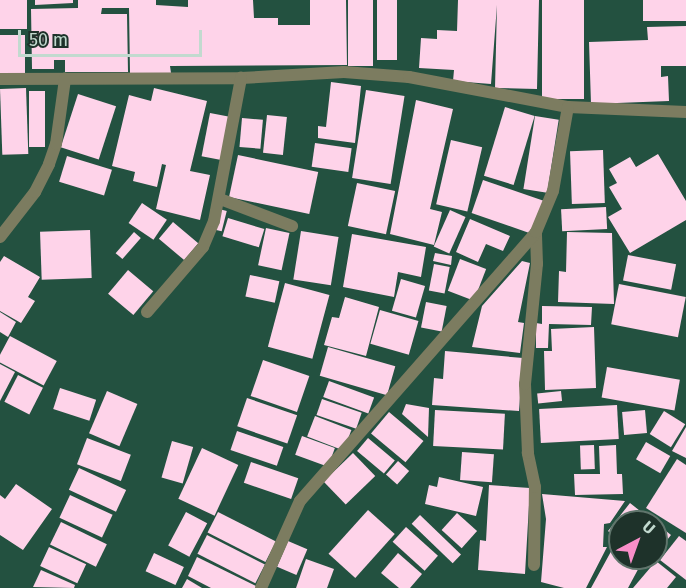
<!DOCTYPE html>
<html>
<head>
<meta charset="utf-8">
<style>
	body { margin:0 }
	#map { position:relative; width:686px; height:588px; overflow:hidden; background:#235140; font-family:"Fira Sans",sans-serif }
	div>[style] { position:absolute }
	.building>* { inset:0; background:#fed3e9; transform-origin:0 0 }
	.minor>* { height:12px; margin:-6px; padding:0 6px; transform-origin:6px; border-radius:6px; background:#7c7c60 }
	span { translate:-50% -50%; white-space:nowrap; text-align:center; line-height:1.15; -webkit-text-stroke:6px #1e322a; paint-order:stroke }
	.north { position:absolute; left:608px; top:510px; width:60px; height:60px; box-sizing:border-box; background:#1e322a; border:2px solid #60756c; border-radius:50%; rotate:41deg; font-size:16px; font-weight:700; line-height:24px; text-align:center; color:#c2dacf }
	.north::after { content:''; display:block; margin:auto; width:21px; height:27px; background:#f98fc9; clip-path:polygon(50% 0,100% 100%,50% 72%,0 100%) }
	.scale { position:absolute; left:18px; top:30px; width:184px; height:27px; box-sizing:border-box; border:3px solid #c2dacf; border-top:0; padding-left:8px; font-size:18px; line-height:21px; white-space:nowrap; color:#c2dacf; -webkit-text-stroke:4px #1e322a; paint-order:stroke }
</style>
</head>
<body>
<div id="map">
	<div class="building">
		<i style="left:0;top:0;width:27px;height:29px"></i>
		<i style="clip-path:polygon(35px 0,73px 0,73px 3px,35px 5px)"></i>
		<i style="clip-path:polygon(78px 0,156px 0,156px 5px,188px 7px,188px 0,253px 0,254px 18px,278px 18px,278px 25px,310px 25px,310px 0,346px 0,347px 65px,170px 66px,171px 73px,130px 73px,129px 8px,102px 8px,101px 14px,127px 14px,128px 72px,65px 72px,65px 60px,54px 60px,54px 69px,32px 69px,31px 9px,78px 8px)"></i>
		<i style="left:348px;top:0;width:25px;height:66px"></i>
		<i style="left:377px;top:0;width:20px;height:60px"></i>
		<i style="clip-path:polygon(458px 0,539px 0,537px 89px,495px 88px,497px 5px,491px 84px,453px 81px,454px 70px,419px 68px,421px 38px,437px 39px,437px 30px,457px 31px)"></i>
		<i style="left:542px;top:0;width:42px;height:99px"></i>
		<i style="left:643px;top:0;width:43px;height:21px"></i>
		<i style="clip-path:polygon(686px 26px,686px 66px,661px 66px,661px 77px,668px 76px,669px 101px,591px 104px,589px 42px,648px 40px,647px 27px)"></i>
		<i style="left:0;top:35px;width:25px;height:41px"></i>
		<i style="clip-path:polygon(331px 82px,361px 86px,355px 143px,318px 138px,318px 126px,326px 127px)"></i>
		<i style="left:26px;top:88px;width:66px;height:26px;rotate:88deg"></i>
		<i style="clip-path:polygon(154px 88px,207px 101px,190px 171px,210px 175px,200px 220px,156px 209px,166px 165px,162px 164px,157px 187px,133px 181px,135px 172px,112px 166px,129px 95px,151px 101px)"></i>
		<i style="left:366px;top:90px;width:39px;height:89px;rotate:9deg"></i>
		<i style="left:29px;top:91px;width:16px;height:56px"></i>
		<i style="left:78px;top:94px;width:40px;height:56px;rotate:18deg"></i>
		<i style="clip-path:polygon(416px 100px,453px 109px,430px 209px,442px 212px,434px 245px,390px 234px)"></i>
		<i style="left:505px;top:107px;width:31px;height:72px;rotate:17deg"></i>
		<i style="left:210px;top:113px;width:20px;height:44px;rotate:11deg"></i>
		<i style="left:267px;top:115px;width:20px;height:38px;rotate:6deg"></i>
		<i style="left:535px;top:116px;width:24px;height:74px;rotate:9deg"></i>
		<i style="left:242px;top:118px;width:21px;height:29px;rotate:5deg"></i>
		<i style="left:451px;top:140px;width:32px;height:66px;rotate:13deg"></i>
		<i style="left:315px;top:143px;width:37px;height:24px;rotate:8deg"></i>
		<i style="left:603px;top:150px;width:53px;height:33px;rotate:88deg"></i>
		<i style="clip-path:polygon(658px 154px,686px 201px,686px 220px,630px 253px,608px 217px,622px 209px,609px 187px,617px 183px,609px 169px,630px 157px,636px 167px)"></i>
		<i style="left:238px;top:155px;width:82px;height:43px;rotate:12deg"></i>
		<i style="left:67px;top:156px;width:47px;height:27px;rotate:17deg"></i>
		<i style="left:483px;top:180px;width:64px;height:35px;rotate:19deg"></i>
		<i style="left:357px;top:183px;width:39px;height:44px;rotate:12deg"></i>
		<i style="left:142px;top:203px;width:30px;height:24px;rotate:34deg"></i>
		<i style="left:606px;top:207px;width:22px;height:45px;rotate:87deg"></i>
		<i style="left:219px;top:209px;width:8px;height:21px;rotate:14deg"></i>
		<i style="left:450px;top:210px;width:17px;height:40px;rotate:24deg"></i>
		<i style="left:228px;top:218px;width:38px;height:19px;rotate:17deg"></i>
		<i style="clip-path:polygon(470px 219px,510px 236px,503px 251px,486px 244px,478px 262px,456px 252px)"></i>
		<i style="left:173px;top:222px;width:33px;height:22px;rotate:40deg"></i>
		<i style="left:266px;top:228px;width:24px;height:38px;rotate:12deg"></i>
		<i style="left:90px;top:230px;width:48px;height:50px;rotate:88deg"></i>
		<i style="left:301px;top:231px;width:38px;height:49px;rotate:9deg"></i>
		<i style="left:134px;top:232px;width:9px;height:28px;rotate:41deg"></i>
		<i style="clip-path:polygon(567px 232px,612px 233px,614px 304px,558px 302px,559px 271px,566px 272px)"></i>
		<i style="clip-path:polygon(352px 234px,426px 247px,421px 277px,398px 272px,394px 297px,343px 287px)"></i>
		<i style="clip-path:polygon(435px 253px,452px 256px,451px 265px,433px 261px)"></i>
		<i style="left:628px;top:255px;width:49px;height:26px;rotate:11deg"></i>
		<i style="clip-path:polygon(4px 256px,40px 277px,28px 297px,35px 301px,21px 323px,0 311px,0 262px)"></i>
		<i style="left:460px;top:259px;width:28px;height:34px;rotate:21deg"></i>
		<i style="clip-path:polygon(522px 261px,530px 263px,518px 322px,524px 323px,520px 353px,472px 347px,482px 306px)"></i>
		<i style="left:434px;top:264px;width:16px;height:27px;rotate:11deg"></i>
		<i style="left:128px;top:270px;width:33px;height:31px;rotate:40deg"></i>
		<i style="left:250px;top:275px;width:30px;height:22px;rotate:12deg"></i>
		<i style="left:401px;top:279px;width:25px;height:33px;rotate:16deg"></i>
		<i style="left:285px;top:283px;width:46px;height:66px;rotate:15deg"></i>
		<i style="left:619px;top:284px;width:68px;height:41px;rotate:11deg"></i>
		<i style="clip-path:polygon(345px 297px,379px 307px,366px 356px,324px 345px,332px 317px,339px 318px)"></i>
		<i style="left:426px;top:302px;width:21px;height:26px;rotate:11deg"></i>
		<i style="clip-path:polygon(542px 306px,592px 307px,591px 325px,549px 324px,548px 348px,536px 348px,536px 323px,542px 324px)"></i>
		<i style="left:380px;top:310px;width:40px;height:35px;rotate:16deg"></i>
		<i style="clip-path:polygon(0 312px,16px 322px,8px 337px,0 332px)"></i>
		<i style="clip-path:polygon(594px 327px,596px 388px,545px 390px,544px 351px,552px 351px,551px 329px)"></i>
		<i style="left:10px;top:336px;width:53px;height:28px;rotate:28deg"></i>
		<i style="left:328px;top:347px;width:70px;height:30px;rotate:16deg"></i>
		<i style="clip-path:polygon(445px 351px,523px 358px,519px 411px,432px 405px,434px 378px,443px 379px)"></i>
		<i style="left:263px;top:360px;width:49px;height:38px;rotate:19deg"></i>
		<i style="clip-path:polygon(0 364px,15px 372px,0 401px)"></i>
		<i style="left:607px;top:367px;width:74px;height:31px;rotate:10deg"></i>
		<i style="left:18px;top:375px;width:28px;height:30px;rotate:27deg"></i>
		<i style="left:329px;top:381px;width:48px;height:17px;rotate:20deg"></i>
		<i style="left:60px;top:388px;width:38px;height:22px;rotate:18deg"></i>
		<i style="left:107px;top:391px;width:33px;height:46px;rotate:23deg"></i>
		<i style="left:561px;top:391px;width:10px;height:24px;rotate:84deg"></i>
		<i style="left:247px;top:398px;width:53px;height:30px;rotate:19deg"></i>
		<i style="left:322px;top:399px;width:42px;height:17px;rotate:19deg"></i>
		<i style="clip-path:polygon(406px 404px,429px 408px,428px 437px,402px 414px)"></i>
		<i style="left:617px;top:405px;width:34px;height:78px;rotate:87deg"></i>
		<i style="left:435px;top:410px;width:70px;height:36px;rotate:3deg"></i>
		<i style="left:645px;top:410px;width:23px;height:23px;rotate:85deg"></i>
		<i style="left:664px;top:411px;width:25px;height:27px;rotate:32deg"></i>
		<i style="left:389px;top:412px;width:45px;height:28px;rotate:40deg"></i>
		<i style="left:315px;top:416px;width:39px;height:22px;rotate:21deg"></i>
		<i style="clip-path:polygon(686px 427px,686px 458px,672px 451px)"></i>
		<i style="left:237px;top:431px;width:49px;height:20px;rotate:19deg"></i>
		<i style="left:302px;top:436px;width:35px;height:20px;rotate:20deg"></i>
		<i style="left:87px;top:438px;width:47px;height:28px;rotate:21deg"></i>
		<i style="left:368px;top:438px;width:35px;height:17px;rotate:40deg"></i>
		<i style="left:172px;top:441px;width:22px;height:38px;rotate:16deg"></i>
		<i style="left:646px;top:442px;width:28px;height:20px;rotate:30deg"></i>
		<i style="left:594px;top:445px;width:24px;height:14px;rotate:88deg"></i>
		<i style="clip-path:polygon(616px 445px,617px 474px,622px 474px,623px 494px,575px 495px,574px 474px,600px 474px,599px 446px)"></i>
		<i style="left:202px;top:448px;width:40px;height:56px;rotate:25deg"></i>
		<i style="left:462px;top:452px;width:32px;height:28px;rotate:4deg"></i>
		<i style="left:353px;top:453px;width:32px;height:41px;rotate:46deg"></i>
		<i style="clip-path:polygon(677px 459px,686px 465px,686px 533px,646px 508px)"></i>
		<i style="left:398px;top:461px;width:15px;height:18px;rotate:42deg"></i>
		<i style="left:251px;top:462px;width:50px;height:22px;rotate:19deg"></i>
		<i style="left:79px;top:468px;width:52px;height:24px;rotate:25deg"></i>
		<i style="clip-path:polygon(439px 477px,483px 487px,476px 516px,425px 504px,429px 485px,437px 487px)"></i>
		<i style="clip-path:polygon(16px 484px,52px 509px,23px 550px,0 535px,0 495px,5px 499px)"></i>
		<i style="clip-path:polygon(489px 485px,530px 488px,525px 574px,478px 570px,480px 540px,486px 541px)"></i>
		<i style="clip-path:polygon(542px 494px,625px 501px,610px 523px,604px 524px,603px 547px,607px 547px,586px 588px,564px 588px,541px 582px,546px 519px)"></i>
		<i style="left:70px;top:495px;width:47px;height:25px;rotate:25deg"></i>
		<i style="clip-path:polygon(630px 503px,654px 522px,620px 522px,620px 541px,608px 531px)"></i>
		<i style="left:368px;top:510px;width:36px;height:59px;rotate:42deg"></i>
		<i style="left:186px;top:512px;width:24px;height:38px;rotate:28deg"></i>
		<i style="left:218px;top:512px;width:65px;height:23px;rotate:27deg"></i>
		<i style="left:457px;top:513px;width:27px;height:23px;rotate:42deg"></i>
		<i style="left:420px;top:515px;width:57px;height:12px;rotate:44deg"></i>
		<i style="left:61px;top:522px;width:51px;height:25px;rotate:26deg"></i>
		<i style="clip-path:polygon(656px 523px,671px 535px,656px 554px)"></i>
		<i style="left:406px;top:527px;width:43px;height:20px;rotate:42deg"></i>
		<i style="left:207px;top:535px;width:65px;height:21px;rotate:27deg"></i>
		<i style="clip-path:polygon(679px 536px,686px 541px,686px 580px,660px 560px)"></i>
		<i style="left:288px;top:541px;width:21px;height:28px;rotate:23deg"></i>
		<i style="clip-path:polygon(614px 546px,620px 550px,620px 558px,642px 562px,628px 588px,591px 588px)"></i>
		<i style="left:49px;top:547px;width:41px;height:21px;rotate:25deg"></i>
		<i style="left:154px;top:553px;width:33px;height:20px;rotate:25deg"></i>
		<i style="clip-path:polygon(398px 553px,422px 574px,410px 588px,399px 588px,381px 573px)"></i>
		<i style="clip-path:polygon(197px 557px,260px 588px,211px 588px,188px 576px)"></i>
		<i style="clip-path:polygon(306px 559px,334px 569px,327px 588px,296px 588px)"></i>
		<i style="clip-path:polygon(656px 561px,676px 577px,667px 588px,633px 588px)"></i>
		<i style="clip-path:polygon(41px 570px,75px 585px,74px 588px,33px 587px)"></i>
		<i style="clip-path:polygon(187px 579px,202px 588px,182px 588px)"></i>
	</div>
	<div class="minor">
		<i style="left:0;top:79px;width:241px;rotate:-0.2deg"></i>
		<i style="left:241px;top:78px;width:103px;rotate:-3.3deg"></i>
		<i style="left:344px;top:72px;width:65px;rotate:4.4deg"></i>
		<i style="left:409px;top:77px;width:162px;rotate:10.7deg"></i>
		<i style="left:568px;top:107px;width:118px;rotate:2.4deg"></i>
		<i style="left:220px;top:199px;width:77px;rotate:20.6deg"></i>
		<i style="left:0;top:237px;width:57px;rotate:-52.1deg"></i>
		<i style="left:35px;top:192px;width:31px;rotate:-63deg"></i>
		<i style="left:49px;top:164px;width:21px;rotate:-71deg"></i>
		<i style="left:56px;top:144px;width:66px;rotate:-82.1deg"></i>
		<i style="left:147px;top:312px;width:86px;rotate:-49.3deg"></i>
		<i style="left:203px;top:247px;width:28px;rotate:-67deg"></i>
		<i style="left:214px;top:221px;width:146px;rotate:-79.3deg"></i>
		<i style="left:534px;top:565px;width:78px;rotate:-89.3deg"></i>
		<i style="left:535px;top:487px;width:35px;rotate:-102deg"></i>
		<i style="left:528px;top:453px;width:69px;rotate:-92.5deg"></i>
		<i style="left:525px;top:384px;width:121px;rotate:-84.3deg"></i>
		<i style="left:537px;top:264px;width:32px;rotate:-92deg"></i>
		<i style="left:261px;top:588px;width:95px;rotate:-65.9deg"></i>
		<i style="left:300px;top:501px;width:358px;rotate:-48.7deg"></i>
		<i style="left:536px;top:232px;width:44px;rotate:-67.5deg"></i>
		<i style="left:553px;top:191px;width:85px;rotate:-79.9deg"></i>
	</div>
	<div class="north">U</div>
	<div class="scale">50 m</div>
</div>
</body>
</html>
